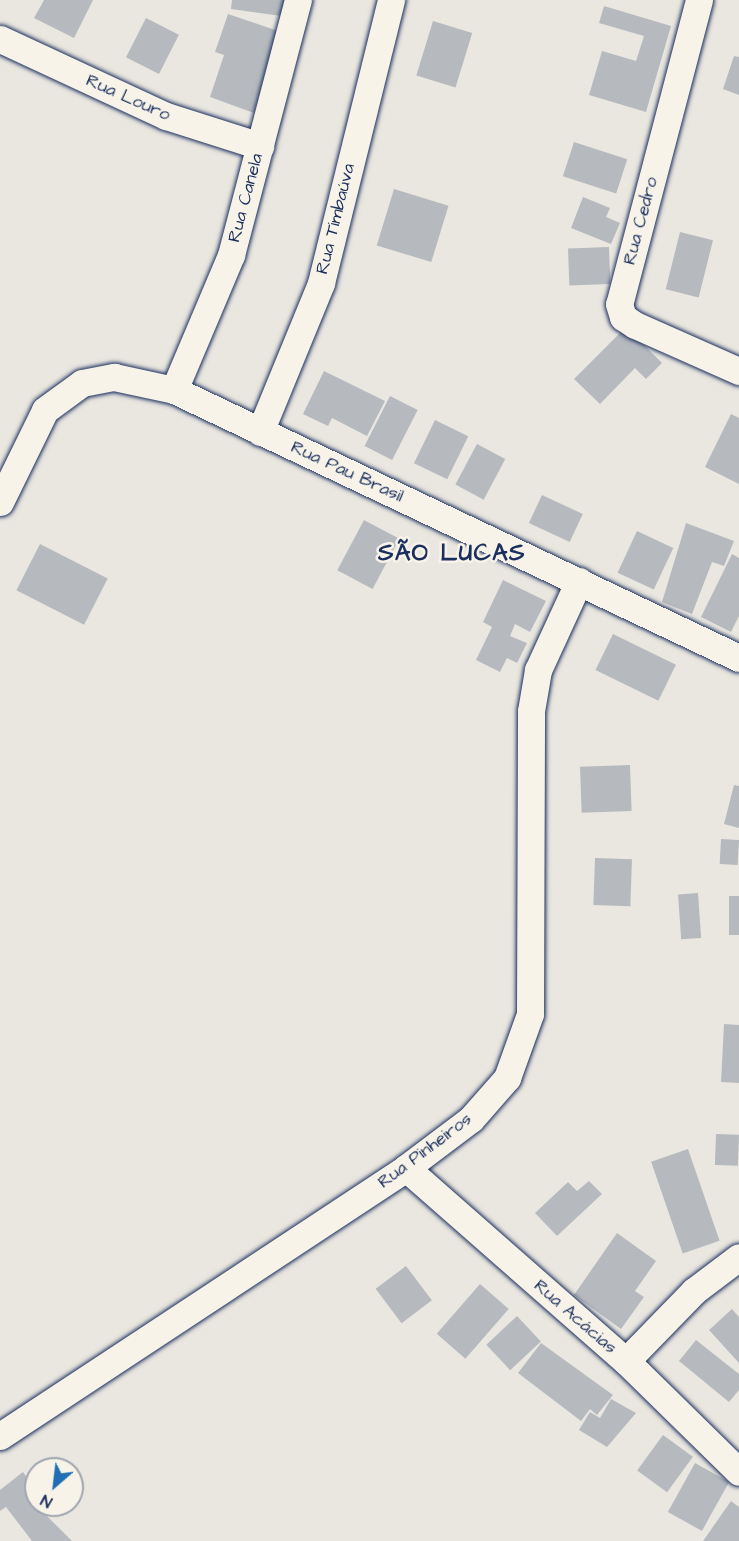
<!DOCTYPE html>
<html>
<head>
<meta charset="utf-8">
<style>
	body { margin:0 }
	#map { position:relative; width:739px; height:1541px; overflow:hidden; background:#eae7e0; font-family:"Architects Daughter",sans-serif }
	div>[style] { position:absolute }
	.building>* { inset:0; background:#b6babf; transform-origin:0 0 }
	.roads { filter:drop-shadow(0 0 2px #1b2f5e) drop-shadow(0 0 2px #1b2f5e) }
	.minor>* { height:27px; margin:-13.5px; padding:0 13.5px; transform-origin:13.5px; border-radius:13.5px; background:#f7f3e8 }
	span { translate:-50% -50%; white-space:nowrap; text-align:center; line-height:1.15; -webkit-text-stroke:5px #f7f3e8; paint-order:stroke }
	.street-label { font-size:18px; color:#1b2f5e }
	.district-label { font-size:24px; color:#1b2f5e; font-weight:700; letter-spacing:1.5px }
	.north { position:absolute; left:24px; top:1457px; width:60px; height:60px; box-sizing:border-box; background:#f7f3e8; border:2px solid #9fa5b1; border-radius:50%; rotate:208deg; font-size:16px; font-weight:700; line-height:24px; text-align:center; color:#1b2f5e }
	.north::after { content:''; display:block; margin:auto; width:21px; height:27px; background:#1f6fb2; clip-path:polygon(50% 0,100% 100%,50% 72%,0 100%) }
</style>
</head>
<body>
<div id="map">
	<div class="building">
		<i style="clip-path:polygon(44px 0,93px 0,74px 38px,34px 18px)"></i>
		<i style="clip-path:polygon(232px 0,284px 0,282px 16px,231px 9px)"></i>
		<i style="clip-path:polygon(604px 6px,671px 26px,646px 112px,589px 95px,602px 51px,636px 61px,644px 36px,599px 23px)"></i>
		<i style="clip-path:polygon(228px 14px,278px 31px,254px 113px,210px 97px,224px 55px,215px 52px)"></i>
		<i style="left:146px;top:18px;width:37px;height:44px;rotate:27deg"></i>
		<i style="left:433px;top:21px;width:41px;height:57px;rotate:17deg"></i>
		<i style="clip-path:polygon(734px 56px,739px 57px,739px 95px,723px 89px)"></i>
		<i style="left:574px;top:142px;width:56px;height:36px;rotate:18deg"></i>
		<i style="left:394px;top:189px;width:57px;height:59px;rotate:17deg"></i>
		<i style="clip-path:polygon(583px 197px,610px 208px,606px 217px,620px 223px,611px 244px,571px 228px)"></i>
		<i style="left:680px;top:232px;width:34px;height:59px;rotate:14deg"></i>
		<i style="left:609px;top:247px;width:37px;height:41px;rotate:88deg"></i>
		<i style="clip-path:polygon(626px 327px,662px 363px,646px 379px,635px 368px,600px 404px,574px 379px)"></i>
		<i style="clip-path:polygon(324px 371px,385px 401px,367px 436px,332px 418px,328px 426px,303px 414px)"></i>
		<i style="left:390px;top:396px;width:31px;height:56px;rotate:27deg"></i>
		<i style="clip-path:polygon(731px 414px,739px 418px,739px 484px,705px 467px)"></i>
		<i style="left:435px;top:420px;width:37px;height:48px;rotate:26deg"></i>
		<i style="left:477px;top:444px;width:32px;height:46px;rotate:28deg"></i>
		<i style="left:542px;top:495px;width:45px;height:31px;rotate:25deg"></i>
		<i style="left:364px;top:520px;width:40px;height:57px;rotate:28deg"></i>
		<i style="clip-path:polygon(686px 523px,734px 541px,724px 566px,712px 562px,692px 614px,662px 602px)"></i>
		<i style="left:637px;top:531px;width:40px;height:46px;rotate:25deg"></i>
		<i style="left:40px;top:544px;width:76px;height:52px;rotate:27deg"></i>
		<i style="clip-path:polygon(732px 554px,739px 558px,739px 616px,731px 632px,701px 617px)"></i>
		<i style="clip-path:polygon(503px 580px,546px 601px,530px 632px,515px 624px,510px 636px,527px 643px,517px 663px,507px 658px,500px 672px,476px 660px,492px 627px,483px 622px)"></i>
		<i style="left:613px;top:634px;width:70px;height:40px;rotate:26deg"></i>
		<i style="left:630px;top:765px;width:46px;height:50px;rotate:88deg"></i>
		<i style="clip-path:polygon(734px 785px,739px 786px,739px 828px,724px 824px)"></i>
		<i style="left:721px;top:839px;width:18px;height:25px;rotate:3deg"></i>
		<i style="left:595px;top:858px;width:37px;height:47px;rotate:2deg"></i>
		<i style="left:698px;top:893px;width:45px;height:20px;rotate:86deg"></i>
		<i style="left:739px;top:896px;width:39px;height:10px;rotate:90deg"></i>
		<i style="clip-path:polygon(724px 1024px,739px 1025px,739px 1083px,721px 1082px)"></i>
		<i style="left:716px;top:1134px;width:23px;height:31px;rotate:2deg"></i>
		<i style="left:688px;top:1149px;width:97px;height:39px;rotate:71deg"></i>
		<i style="clip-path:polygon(589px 1181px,602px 1194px,557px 1236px,535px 1213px,568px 1182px,577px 1191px)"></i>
		<i style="clip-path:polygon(617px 1233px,656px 1261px,635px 1291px,644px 1297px,621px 1329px,574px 1295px)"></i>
		<i style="left:406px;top:1266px;width:43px;height:38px;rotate:53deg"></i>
		<i style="left:480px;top:1284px;width:38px;height:66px;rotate:41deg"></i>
		<i style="clip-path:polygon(732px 1309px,739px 1317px,739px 1363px,709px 1330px)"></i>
		<i style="left:517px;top:1316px;width:35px;height:42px;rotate:47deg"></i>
		<i style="clip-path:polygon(696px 1340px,739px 1374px,739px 1390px,729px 1402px,679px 1361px)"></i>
		<i style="clip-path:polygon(541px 1343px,613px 1395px,597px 1415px,590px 1409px,581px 1421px,518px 1373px)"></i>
		<i style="clip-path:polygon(611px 1399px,636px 1413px,607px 1447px,579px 1430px,590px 1412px,600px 1418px)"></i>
		<i style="left:663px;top:1435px;width:37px;height:44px;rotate:36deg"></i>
		<i style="left:695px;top:1463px;width:39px;height:56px;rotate:29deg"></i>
		<i style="clip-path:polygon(23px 1472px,36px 1490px,36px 1505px,47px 1505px,50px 1509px,44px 1513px,72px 1541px,32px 1541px,6px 1507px,0 1511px,0 1490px)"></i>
		<i style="clip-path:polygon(731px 1501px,739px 1507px,739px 1541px,703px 1541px)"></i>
	</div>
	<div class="roads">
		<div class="minor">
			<i style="left:699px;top:0;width:314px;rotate:104.7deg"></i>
			<i style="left:619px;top:304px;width:14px;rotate:73deg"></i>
			<i style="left:623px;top:317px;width:14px;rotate:34deg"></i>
			<i style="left:635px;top:325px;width:114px;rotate:23.9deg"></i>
			<i style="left:0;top:39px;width:183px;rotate:24.9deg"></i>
			<i style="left:166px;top:116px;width:99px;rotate:17.7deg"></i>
			<i style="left:174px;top:390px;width:147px;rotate:-67.1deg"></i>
			<i style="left:231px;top:255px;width:264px;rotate:-75.3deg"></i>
			<i style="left:260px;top:432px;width:161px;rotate:-67.7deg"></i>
			<i style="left:321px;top:283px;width:292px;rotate:-76.1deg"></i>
			<i style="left:0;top:502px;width:102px;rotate:-63.9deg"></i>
			<i style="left:45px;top:410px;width:46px;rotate:-36.1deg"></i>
			<i style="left:82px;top:383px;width:33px;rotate:-11deg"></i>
			<i style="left:114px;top:377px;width:61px;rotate:12.2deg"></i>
			<i style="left:174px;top:390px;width:625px;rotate:25.38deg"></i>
			<i style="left:406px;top:1168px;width:293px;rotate:41.3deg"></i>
			<i style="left:626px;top:1361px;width:158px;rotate:44.5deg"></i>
			<i style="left:626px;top:1361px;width:98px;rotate:-45.8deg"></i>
			<i style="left:694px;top:1291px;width:56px;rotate:-37.1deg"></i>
			<i style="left:0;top:1436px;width:486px;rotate:-33.4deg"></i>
			<i style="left:406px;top:1168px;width:81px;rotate:-37deg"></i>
			<i style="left:471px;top:1119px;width:55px;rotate:-48.7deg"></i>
			<i style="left:507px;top:1078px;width:68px;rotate:-70.2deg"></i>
			<i style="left:530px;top:1014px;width:303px;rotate:-89.8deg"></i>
			<i style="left:531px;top:711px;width:42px;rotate:-80.3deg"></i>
			<i style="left:538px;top:670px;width:98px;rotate:-65.3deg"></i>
		</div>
	</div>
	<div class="street-label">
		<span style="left:128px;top:98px;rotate:24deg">Rua Louro</span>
		<span style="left:246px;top:198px;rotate:-75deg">Rua Canela</span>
		<span style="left:336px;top:219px;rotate:-76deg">Rua Timbaúva</span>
		<span style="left:641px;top:221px;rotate:-75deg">Rua Cedro</span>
		<span style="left:347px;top:472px;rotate:25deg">Rua Pau Brasil</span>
		<span style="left:425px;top:1151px;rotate:-37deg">Rua Pinheiros</span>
		<span style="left:575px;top:1317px;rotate:41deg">Rua Acácias</span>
	</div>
	<div class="district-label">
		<span style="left:452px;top:554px">SÃO LUCAS</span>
	</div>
	<div class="north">N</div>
</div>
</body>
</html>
